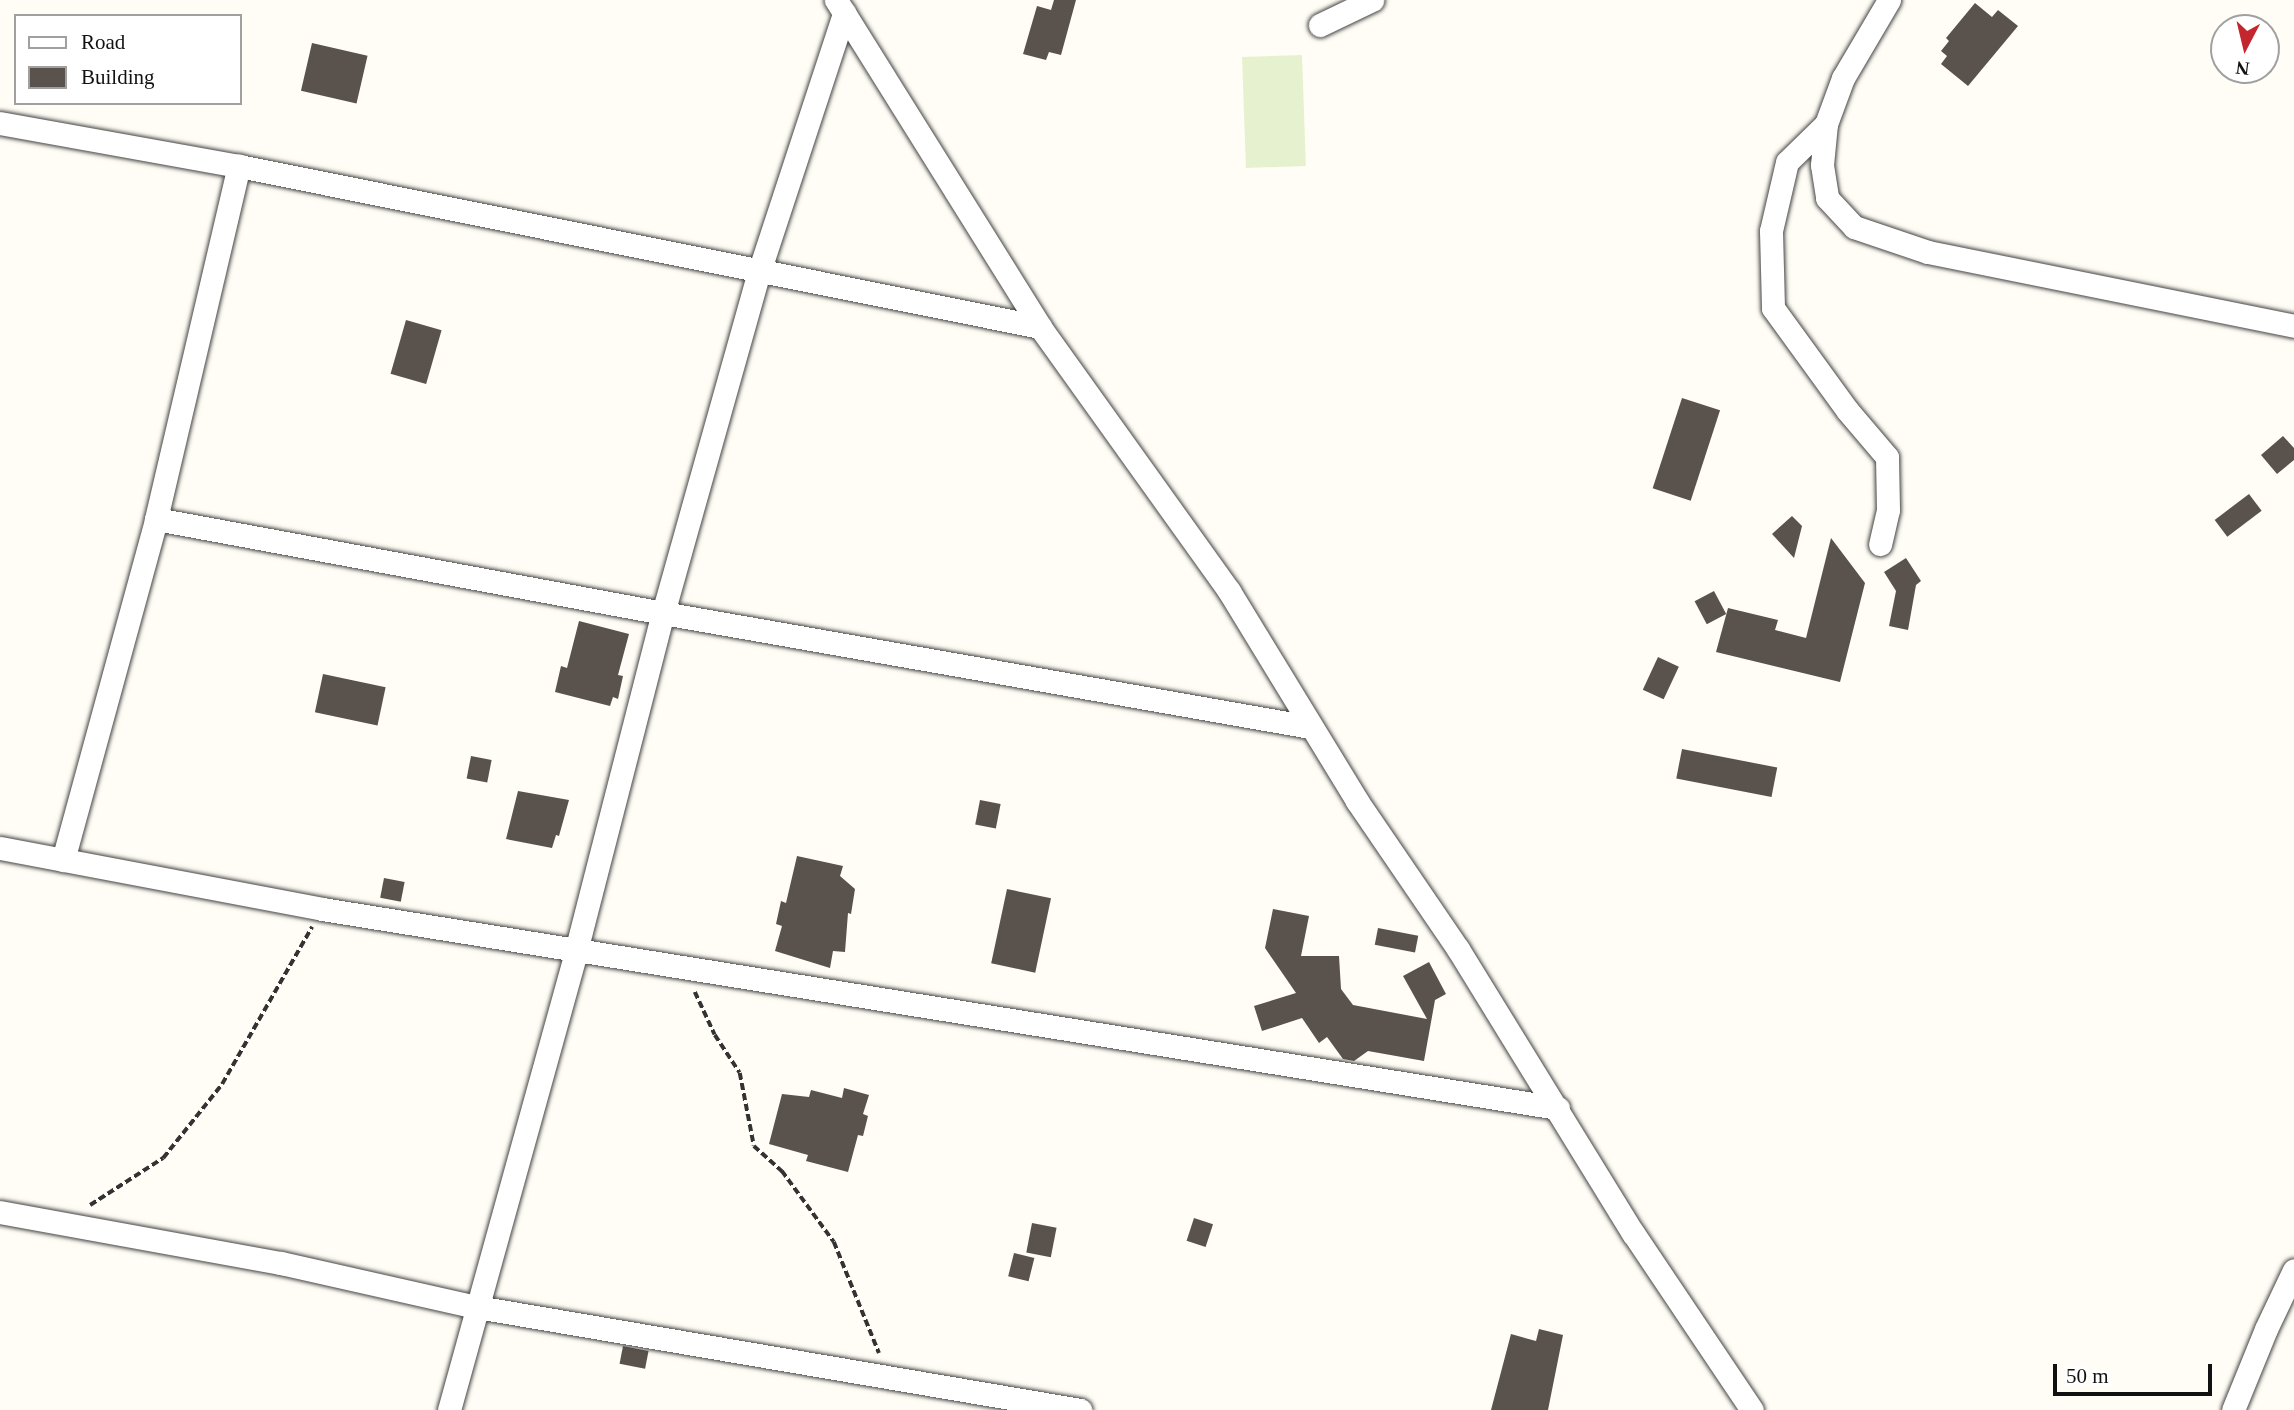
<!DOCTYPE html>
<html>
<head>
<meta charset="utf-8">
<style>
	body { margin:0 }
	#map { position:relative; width:2294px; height:1410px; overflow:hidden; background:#fffdf5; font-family:Georgia,serif }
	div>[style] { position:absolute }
	.pitch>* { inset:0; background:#e6f2cf; transform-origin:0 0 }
	.building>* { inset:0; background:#5a524d; transform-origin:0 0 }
	.path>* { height:3.5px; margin-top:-1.75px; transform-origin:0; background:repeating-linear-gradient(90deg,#333 0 7px,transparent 0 10.5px) }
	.roads { filter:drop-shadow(0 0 2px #444) drop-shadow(0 0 2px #444) }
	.minor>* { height:23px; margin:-11.5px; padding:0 11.5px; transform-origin:11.5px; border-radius:11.5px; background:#fff }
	span { translate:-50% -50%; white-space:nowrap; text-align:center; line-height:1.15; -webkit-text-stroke:7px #fff; paint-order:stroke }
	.legend { position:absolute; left:14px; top:14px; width:228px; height:91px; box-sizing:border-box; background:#fff; border:2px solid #a0a0a0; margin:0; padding:9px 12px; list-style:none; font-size:21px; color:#111 }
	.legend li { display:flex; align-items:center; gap:14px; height:35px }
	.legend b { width:35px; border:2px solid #a0a0a0 }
	.north { position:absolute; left:2210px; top:14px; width:70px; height:70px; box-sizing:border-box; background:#fff; border:2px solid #a0a0a0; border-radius:50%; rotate:187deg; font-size:19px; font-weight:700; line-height:28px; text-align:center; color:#111 }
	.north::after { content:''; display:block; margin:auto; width:24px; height:32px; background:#c4262e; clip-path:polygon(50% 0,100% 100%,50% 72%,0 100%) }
	.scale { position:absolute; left:2053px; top:1364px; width:159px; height:32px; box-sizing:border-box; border:4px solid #111; border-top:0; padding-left:9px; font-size:21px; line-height:24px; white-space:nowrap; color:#111; -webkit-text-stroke:5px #fff; paint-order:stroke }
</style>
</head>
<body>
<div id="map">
	<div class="pitch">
		<i style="left:1302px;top:55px;width:111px;height:60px;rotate:88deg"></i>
	</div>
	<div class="building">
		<i style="clip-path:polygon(1054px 0,1076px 0,1061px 55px,1049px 52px,1046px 60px,1023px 54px,1037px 6px,1051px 10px)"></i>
		<i style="clip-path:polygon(1975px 3px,1992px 17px,1998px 10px,2018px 26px,1968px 86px,1941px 64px,1947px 56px,1941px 51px,1949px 41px,1946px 38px)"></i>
		<i style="left:312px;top:43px;width:57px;height:49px;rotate:13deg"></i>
		<i style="left:406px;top:320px;width:37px;height:56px;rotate:16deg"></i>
		<i style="left:1682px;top:398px;width:40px;height:95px;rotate:18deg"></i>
		<i style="clip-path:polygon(2283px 436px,2294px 448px,2294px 460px,2277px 474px,2261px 455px)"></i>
		<i style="left:2249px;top:494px;width:21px;height:43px;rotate:53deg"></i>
		<i style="clip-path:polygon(1792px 516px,1802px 526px,1794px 558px,1772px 534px)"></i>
		<i style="clip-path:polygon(1831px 538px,1865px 583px,1840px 682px,1716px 652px,1728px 608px,1778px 620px,1775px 630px,1806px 638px)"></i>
		<i style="clip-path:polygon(1906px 558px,1921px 581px,1916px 585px,1908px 630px,1889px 626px,1896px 591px,1884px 572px)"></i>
		<i style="left:1714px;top:591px;width:26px;height:22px;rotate:62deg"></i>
		<i style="clip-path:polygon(579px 621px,629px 634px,618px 675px,623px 676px,618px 699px,613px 697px,610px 706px,555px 692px,561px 666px,567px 668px)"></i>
		<i style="left:1658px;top:657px;width:23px;height:36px;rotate:25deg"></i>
		<i style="left:323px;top:674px;width:64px;height:39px;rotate:12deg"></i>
		<i style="left:1682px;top:749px;width:97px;height:30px;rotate:11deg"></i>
		<i style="left:471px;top:756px;width:21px;height:23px;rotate:11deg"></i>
		<i style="clip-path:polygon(518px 791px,569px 800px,559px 836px,556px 835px,552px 848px,506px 839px)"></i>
		<i style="left:980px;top:800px;width:21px;height:25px;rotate:11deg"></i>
		<i style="clip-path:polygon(797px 856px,843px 866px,840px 876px,855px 889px,851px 914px,848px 913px,845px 952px,833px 951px,830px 968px,775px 951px,782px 926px,776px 924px,781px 901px,786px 903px)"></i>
		<i style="left:384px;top:878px;width:21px;height:20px;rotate:11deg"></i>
		<i style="left:1007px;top:889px;width:45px;height:76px;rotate:12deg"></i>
		<i style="clip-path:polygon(1273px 909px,1309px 916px,1301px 956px,1339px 956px,1341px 989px,1353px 1005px,1427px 1019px,1403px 976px,1429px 962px,1446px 994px,1435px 1000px,1424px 1061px,1368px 1051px,1354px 1061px,1343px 1059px,1327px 1037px,1319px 1043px,1302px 1018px,1262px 1031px,1254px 1006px,1296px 993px,1265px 948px)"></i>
		<i style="left:1378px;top:928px;width:41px;height:17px;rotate:11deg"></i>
		<i style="clip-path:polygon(844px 1088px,869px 1095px,863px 1114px,868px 1116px,863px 1136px,858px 1135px,848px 1172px,806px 1161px,808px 1155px,769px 1144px,782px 1094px,809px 1097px,811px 1090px,842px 1098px)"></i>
		<i style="left:1194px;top:1218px;width:20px;height:24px;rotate:18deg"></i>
		<i style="left:1032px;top:1223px;width:25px;height:30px;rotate:11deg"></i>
		<i style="left:1014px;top:1253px;width:21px;height:24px;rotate:14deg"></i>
		<i style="clip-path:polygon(1539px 1329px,1563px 1335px,1548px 1410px,1491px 1410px,1511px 1334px,1536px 1341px)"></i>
		<i style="left:623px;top:1346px;width:26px;height:18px;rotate:11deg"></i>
	</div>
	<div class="path">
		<i style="left:695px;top:992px;width:47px;rotate:65.1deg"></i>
		<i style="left:715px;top:1035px;width:45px;rotate:56.7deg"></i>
		<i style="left:740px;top:1073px;width:74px;rotate:79.1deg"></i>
		<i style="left:754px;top:1146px;width:38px;rotate:42deg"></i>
		<i style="left:782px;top:1171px;width:88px;rotate:53.8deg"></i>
		<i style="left:834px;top:1242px;width:120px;rotate:67.9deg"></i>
		<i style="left:90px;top:1205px;width:87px;rotate:-32.8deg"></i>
		<i style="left:163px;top:1158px;width:95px;rotate:-51.4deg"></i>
		<i style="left:222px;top:1084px;width:181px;rotate:-60.2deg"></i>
	</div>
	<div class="roads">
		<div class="minor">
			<i style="left:836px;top:0;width:385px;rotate:58deg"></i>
			<i style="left:1040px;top:327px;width:325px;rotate:54.4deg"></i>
			<i style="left:1229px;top:591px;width:246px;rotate:58.6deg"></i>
			<i style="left:1357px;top:801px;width:179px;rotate:55.7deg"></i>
			<i style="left:1458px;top:949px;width:334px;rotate:58.4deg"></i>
			<i style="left:1633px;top:1233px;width:213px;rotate:56.1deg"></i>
			<i style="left:1889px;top:0;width:91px;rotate:120.5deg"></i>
			<i style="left:1843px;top:78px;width:49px;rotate:110.3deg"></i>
			<i style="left:1826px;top:124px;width:41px;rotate:95.6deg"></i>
			<i style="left:1822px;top:165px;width:33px;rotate:81deg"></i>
			<i style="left:1827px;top:198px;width:40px;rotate:47deg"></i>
			<i style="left:1854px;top:227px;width:78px;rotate:18.7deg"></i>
			<i style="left:1928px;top:252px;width:373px;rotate:11.4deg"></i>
			<i style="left:1320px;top:25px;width:58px;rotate:-25.7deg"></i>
			<i style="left:0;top:123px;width:243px;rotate:10.2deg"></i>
			<i style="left:239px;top:166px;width:817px;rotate:11.36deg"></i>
			<i style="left:1826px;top:124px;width:54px;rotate:135.7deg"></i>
			<i style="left:1787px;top:162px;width:71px;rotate:103.1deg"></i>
			<i style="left:1771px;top:231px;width:77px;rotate:88.5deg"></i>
			<i style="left:1773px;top:308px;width:126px;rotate:54deg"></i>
			<i style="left:1847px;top:410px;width:62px;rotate:49.6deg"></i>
			<i style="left:1887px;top:457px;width:53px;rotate:88.9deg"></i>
			<i style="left:1888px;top:510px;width:35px;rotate:103deg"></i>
			<i style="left:156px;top:519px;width:516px;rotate:10.5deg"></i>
			<i style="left:663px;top:613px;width:657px;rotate:9.99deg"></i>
			<i style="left:0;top:848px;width:328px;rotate:10.7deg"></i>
			<i style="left:322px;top:909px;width:1252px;rotate:9.15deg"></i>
			<i style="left:63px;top:860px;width:353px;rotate:-74.7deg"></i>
			<i style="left:156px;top:519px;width:363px;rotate:-76.8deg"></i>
			<i style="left:0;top:1212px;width:286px;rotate:10.3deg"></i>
			<i style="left:281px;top:1263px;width:201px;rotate:12.7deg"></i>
			<i style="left:477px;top:1307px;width:612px;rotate:9.69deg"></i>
			<i style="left:449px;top:1410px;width:476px;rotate:-74.5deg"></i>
			<i style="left:576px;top:951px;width:349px;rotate:-75.6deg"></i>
			<i style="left:663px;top:613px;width:354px;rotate:-74.3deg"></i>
			<i style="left:759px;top:272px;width:273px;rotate:-71.8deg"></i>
			<i style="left:2233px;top:1410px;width:87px;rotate:-67.8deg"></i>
			<i style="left:2266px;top:1329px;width:65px;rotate:-64.6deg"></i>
		</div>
	</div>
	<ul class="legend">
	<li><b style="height:9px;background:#fff"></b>Road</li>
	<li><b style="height:19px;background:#5a524d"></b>Building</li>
	</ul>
	<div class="north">N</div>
	<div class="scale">50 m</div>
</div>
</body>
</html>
